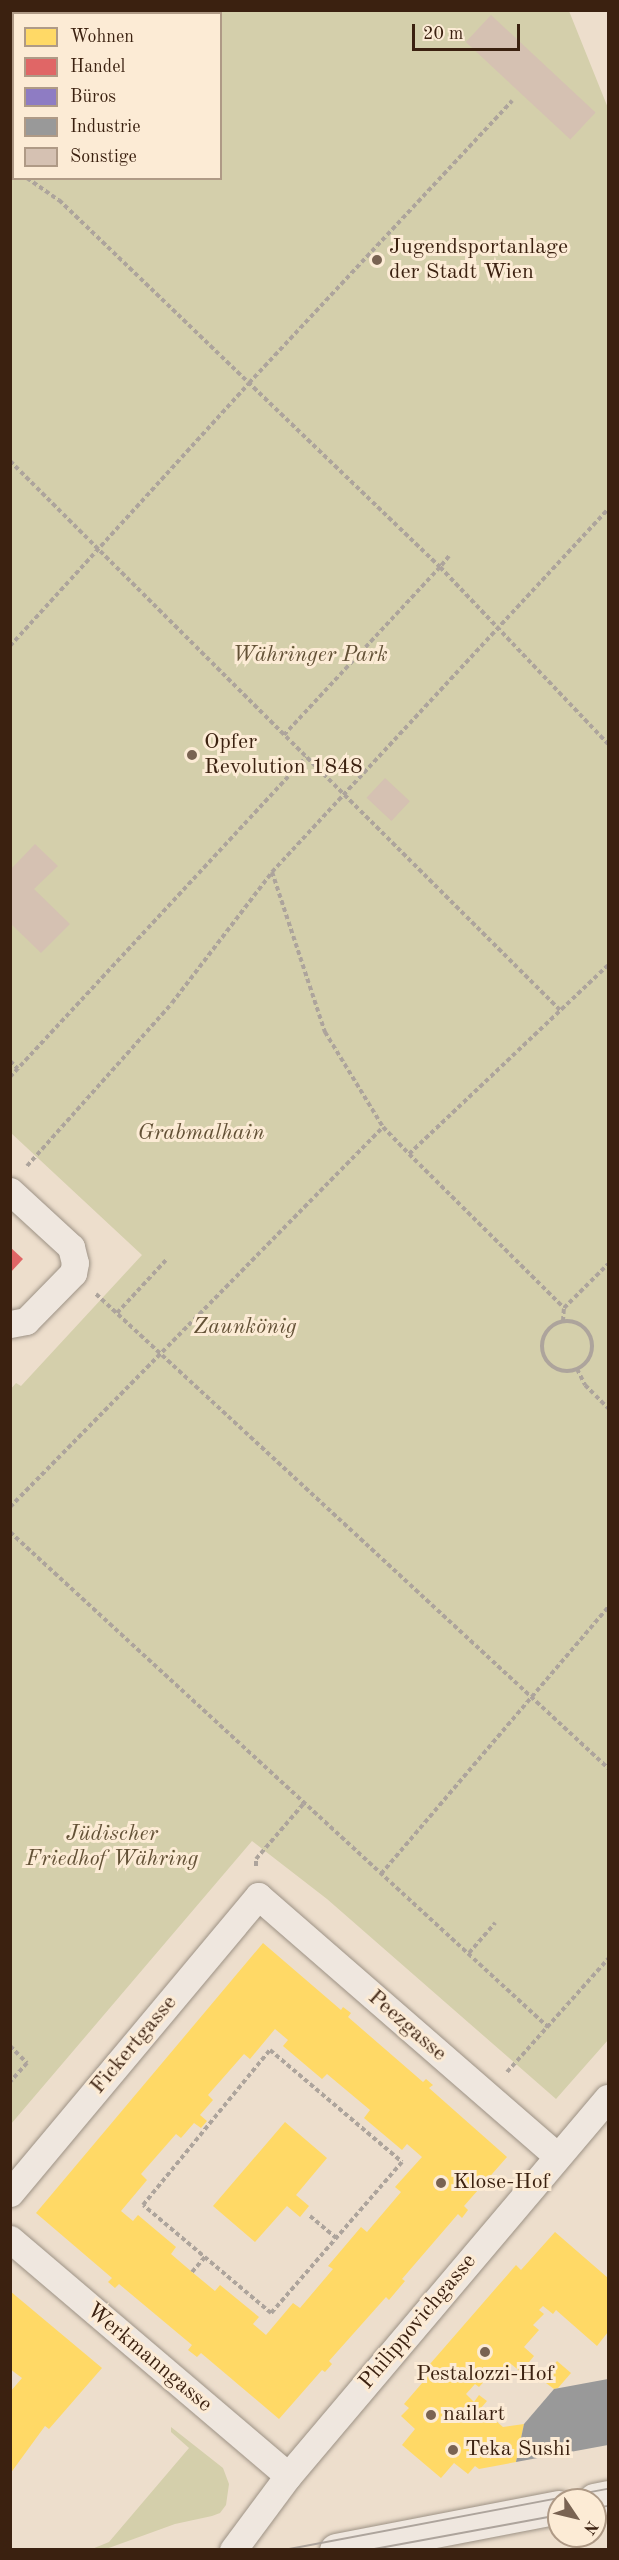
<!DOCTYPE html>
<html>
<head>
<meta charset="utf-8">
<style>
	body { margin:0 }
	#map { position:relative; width:619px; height:2560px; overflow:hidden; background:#eddecc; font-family:"Old Standard TT",serif }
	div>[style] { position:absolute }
	.green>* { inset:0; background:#d4cfab }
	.homes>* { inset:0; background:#ffd966 }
	.shops>* { inset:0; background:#e06666 }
	.offices>* { inset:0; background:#8e7cc3; transform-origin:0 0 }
	.industry>* { inset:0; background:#999 }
	.building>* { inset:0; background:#d5c1b2; transform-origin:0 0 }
	.path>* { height:4px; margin-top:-2px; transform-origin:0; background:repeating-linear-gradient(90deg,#ada49c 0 4.5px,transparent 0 7.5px) }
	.path>.ring { margin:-2px; padding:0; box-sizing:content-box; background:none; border:4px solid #ada49c; border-radius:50% }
	.roads { filter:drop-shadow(0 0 2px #9d9285) drop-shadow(0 0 2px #9d9285) }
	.street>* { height:27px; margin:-13.5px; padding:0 13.5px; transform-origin:13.5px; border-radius:13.5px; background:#efe7df }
	.secondary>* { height:33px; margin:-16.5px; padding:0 16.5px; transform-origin:16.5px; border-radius:16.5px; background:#efe7df }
	.tram>* { height:1.5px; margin:-0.75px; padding:0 0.75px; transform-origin:0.75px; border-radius:0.75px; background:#ada49c }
	.dots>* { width:16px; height:16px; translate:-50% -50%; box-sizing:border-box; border:3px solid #fcebd5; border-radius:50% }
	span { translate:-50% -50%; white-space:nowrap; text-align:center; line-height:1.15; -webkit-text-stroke:6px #fcebd5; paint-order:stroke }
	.poi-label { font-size:22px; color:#3b2110 }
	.left { translate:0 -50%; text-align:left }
	.park-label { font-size:22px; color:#635136; font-style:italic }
	.street-label { font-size:22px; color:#3b2110 }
	.frame { position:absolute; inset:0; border:12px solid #3b2110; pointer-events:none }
	.legend { position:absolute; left:12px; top:12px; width:210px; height:168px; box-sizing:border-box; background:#fcebd5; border:2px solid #af9a86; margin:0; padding:8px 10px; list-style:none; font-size:18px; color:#3b2110 }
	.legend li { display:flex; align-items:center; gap:12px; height:30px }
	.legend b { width:30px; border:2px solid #af9a86 }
	.north { position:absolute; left:547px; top:2488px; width:60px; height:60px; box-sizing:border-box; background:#fcebd5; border:2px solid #af9a86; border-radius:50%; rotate:125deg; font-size:16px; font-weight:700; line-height:24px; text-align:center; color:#3b2110 }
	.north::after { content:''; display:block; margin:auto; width:21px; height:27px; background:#796352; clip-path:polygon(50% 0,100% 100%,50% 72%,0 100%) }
	.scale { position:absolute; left:412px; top:24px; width:108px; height:27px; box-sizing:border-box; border:3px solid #3b2110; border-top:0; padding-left:8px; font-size:18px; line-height:21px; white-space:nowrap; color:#3b2110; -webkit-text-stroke:4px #fcebd5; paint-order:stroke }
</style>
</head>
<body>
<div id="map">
	<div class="green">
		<i style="clip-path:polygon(100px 11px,569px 11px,608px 108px,608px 2040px,556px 2099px,327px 1899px,252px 1841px,11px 2124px,10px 1390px,16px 1383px,21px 1386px,142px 1255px,11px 1133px,11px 79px,13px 76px,14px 178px,220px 178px,220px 14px,96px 13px)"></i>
		<i style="clip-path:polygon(171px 2427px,223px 2468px,229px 2484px,226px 2505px,220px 2513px,212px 2516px,175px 2524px,106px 2549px,92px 2549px,109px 2542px,189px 2448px,171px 2432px)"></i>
	</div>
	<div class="homes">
		<i style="clip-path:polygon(evenodd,263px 1943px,341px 2010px,343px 2007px,351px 2013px,348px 2017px,423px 2082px,426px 2079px,433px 2085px,429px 2088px,507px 2157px,464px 2206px,468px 2210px,462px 2218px,458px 2214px,402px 2279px,405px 2281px,389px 2300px,386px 2297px,329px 2361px,332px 2364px,325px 2372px,322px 2370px,279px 2419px,201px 2353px,197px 2357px,188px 2350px,192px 2345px,119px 2284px,115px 2288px,108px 2282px,112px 2278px,36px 2213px,263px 1943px,275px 2029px,288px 2040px,283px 2046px,322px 2079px,327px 2074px,370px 2110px,364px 2118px,402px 2150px,407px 2144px,422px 2157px,395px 2187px,401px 2192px,367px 2232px,361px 2227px,328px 2266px,333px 2269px,300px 2308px,293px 2303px,266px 2335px,253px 2324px,259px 2317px,220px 2285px,215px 2291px,192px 2272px,171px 2254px,176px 2247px,138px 2215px,133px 2221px,121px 2211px,147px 2180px,141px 2174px,176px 2134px,181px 2138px,194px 2123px,201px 2128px,207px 2121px,200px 2115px,213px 2100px,208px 2095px,244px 2054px,250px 2059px,275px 2029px)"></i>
		<i style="clip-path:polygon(285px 2122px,327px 2158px,296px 2195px,309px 2206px,300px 2217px,287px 2206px,255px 2242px,213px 2206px)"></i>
		<i style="clip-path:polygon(555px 2232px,608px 2278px,608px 2332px,597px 2346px,556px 2310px,553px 2314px,543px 2306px,539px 2310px,544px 2314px,533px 2325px,539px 2330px,524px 2347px,534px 2356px,521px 2372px,511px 2364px,497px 2379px,491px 2374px,479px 2387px,475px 2384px,466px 2394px,474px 2402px,479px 2395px,487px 2401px,481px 2408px,503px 2427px,524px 2424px,516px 2462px,479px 2469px,475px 2466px,468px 2474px,454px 2463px,441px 2478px,402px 2445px,415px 2429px,401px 2416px,409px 2408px,404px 2404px,435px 2368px,430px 2364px,516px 2265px,521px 2270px)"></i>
		<i style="clip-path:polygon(10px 2291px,102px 2368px,49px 2429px,45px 2426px,10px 2474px,10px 2392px,22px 2378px,10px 2369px)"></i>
		<i style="clip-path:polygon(557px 2361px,571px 2373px,558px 2388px,554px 2389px,542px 2380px)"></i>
	</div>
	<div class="shops">
		<i style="clip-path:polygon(10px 1247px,23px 1259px,10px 1273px)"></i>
	</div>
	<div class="offices">
		<i style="left:128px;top:10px;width:90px;height:5px"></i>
	</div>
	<div class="industry">
		<i style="clip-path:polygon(608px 2379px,608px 2445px,516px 2462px,524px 2424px,554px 2389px)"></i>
	</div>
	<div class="building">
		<i style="left:491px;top:15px;width:143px;height:37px;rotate:43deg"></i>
		<i style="left:14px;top:87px;width:53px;height:4px;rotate:90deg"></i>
		<i style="left:385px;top:778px;width:34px;height:27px;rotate:43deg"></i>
		<i style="clip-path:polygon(35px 844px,58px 866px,34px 889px,70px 924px,41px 953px,10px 923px,10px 870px)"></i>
	</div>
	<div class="path">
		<i style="left:10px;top:169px;width:4px;rotate:14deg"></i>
		<i style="left:27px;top:178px;width:39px;rotate:35deg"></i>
		<i style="left:59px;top:200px;width:529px;rotate:43.93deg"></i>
		<i style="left:440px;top:567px;width:229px;rotate:132.9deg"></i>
		<i style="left:10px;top:461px;width:779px;rotate:44.95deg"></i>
		<i style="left:449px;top:556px;width:14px;rotate:129deg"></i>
		<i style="left:440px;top:567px;width:244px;rotate:46.5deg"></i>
		<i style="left:10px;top:646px;width:355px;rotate:-47.7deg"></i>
		<i style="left:249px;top:383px;width:386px;rotate:-47deg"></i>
		<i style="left:272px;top:872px;width:169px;rotate:71.7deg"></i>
		<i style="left:325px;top:1032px;width:111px;rotate:58.6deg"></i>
		<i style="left:383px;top:1127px;width:37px;rotate:46deg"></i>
		<i style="left:409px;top:1154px;width:274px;rotate:-43.5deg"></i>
		<i style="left:10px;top:1061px;width:11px;rotate:45deg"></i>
		<i style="left:10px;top:1077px;width:436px;rotate:-47.2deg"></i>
		<i style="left:409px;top:1154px;width:218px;rotate:44.8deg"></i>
		<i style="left:27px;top:1166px;width:218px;rotate:-48.3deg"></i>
		<i style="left:172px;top:1003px;width:165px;rotate:-52.6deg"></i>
		<i style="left:272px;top:872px;width:495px;rotate:-47.2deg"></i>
		<i style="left:96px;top:1294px;width:698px;rotate:42.79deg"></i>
		<i style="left:117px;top:1313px;width:72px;rotate:-47.2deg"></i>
		<i class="ring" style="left:542px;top:1321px;width:46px;height:46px"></i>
		<i style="left:563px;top:1321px;width:13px;rotate:-86deg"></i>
		<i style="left:564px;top:1308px;width:62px;rotate:-45deg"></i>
		<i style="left:577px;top:1369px;width:18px;rotate:63deg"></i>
		<i style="left:585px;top:1385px;width:33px;rotate:45deg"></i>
		<i style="left:10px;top:1507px;width:532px;rotate:-45.53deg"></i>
		<i style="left:10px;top:1532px;width:731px;rotate:42.62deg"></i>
		<i style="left:256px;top:1866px;width:7px;rotate:-90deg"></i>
		<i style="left:256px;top:1859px;width:75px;rotate:-49.3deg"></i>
		<i style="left:381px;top:1874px;width:350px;rotate:-49.6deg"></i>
		<i style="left:469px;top:1953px;width:40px;rotate:-49deg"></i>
		<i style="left:10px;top:2046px;width:24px;rotate:45deg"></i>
		<i style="left:27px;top:2063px;width:25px;rotate:132deg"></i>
		<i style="left:270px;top:2050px;width:173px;rotate:40.3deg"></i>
		<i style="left:402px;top:2162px;width:200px;rotate:130.9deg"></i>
		<i style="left:271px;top:2313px;width:167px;rotate:-139.8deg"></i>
		<i style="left:143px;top:2205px;width:200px;rotate:-50.7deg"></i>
		<i style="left:507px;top:2072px;width:152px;rotate:-48.2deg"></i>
		<i style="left:310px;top:2216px;width:34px;rotate:40deg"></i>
		<i style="left:192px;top:2272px;width:20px;rotate:-49deg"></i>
	</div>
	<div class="roads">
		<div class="street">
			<i style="left:54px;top:14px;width:6px;rotate:-45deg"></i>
			<i style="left:10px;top:47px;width:4px;rotate:-27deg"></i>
			<i style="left:10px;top:1191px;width:83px;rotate:42.6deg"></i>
			<i style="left:71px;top:1247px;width:16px;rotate:76deg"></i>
			<i style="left:75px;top:1263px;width:10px;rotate:101deg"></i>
			<i style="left:73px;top:1273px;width:67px;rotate:134.4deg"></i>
			<i style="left:26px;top:1321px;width:16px;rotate:169deg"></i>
			<i style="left:10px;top:2193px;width:387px;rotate:-50.1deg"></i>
			<i style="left:258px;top:1896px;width:396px;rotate:41deg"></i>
			<i style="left:10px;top:2239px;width:365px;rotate:40.4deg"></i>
			<i style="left:233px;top:2550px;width:92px;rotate:-53.4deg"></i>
			<i style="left:288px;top:2476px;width:495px;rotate:-49.8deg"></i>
		</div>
		<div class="secondary">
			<i style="left:594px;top:2500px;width:14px;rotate:-12deg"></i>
			<i style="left:336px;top:2550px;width:227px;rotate:-10.9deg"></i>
		</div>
	</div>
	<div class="tram">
		<i style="left:595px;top:2508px;width:13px;rotate:-9deg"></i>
		<i style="left:284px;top:2550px;width:330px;rotate:-10.7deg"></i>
		<i style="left:369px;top:2550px;width:193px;rotate:-10.4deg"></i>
	</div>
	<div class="dots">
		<i style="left:377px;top:260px;background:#796352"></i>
		<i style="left:192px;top:755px;background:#796352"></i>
		<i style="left:441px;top:2183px;background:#796352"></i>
		<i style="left:485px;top:2352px;background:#796352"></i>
		<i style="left:431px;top:2415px;background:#796352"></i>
		<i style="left:453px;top:2450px;background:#796352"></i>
	</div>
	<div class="poi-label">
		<span class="left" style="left:389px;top:260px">Jugendsportanlage<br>der Stadt Wien</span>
		<span class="left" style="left:204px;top:755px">Opfer<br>Revolution 1848</span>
		<span class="left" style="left:453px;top:2183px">Klose-Hof</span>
		<span style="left:485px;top:2375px">Pestalozzi-Hof</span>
		<span class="left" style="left:443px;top:2415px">nailart</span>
		<span class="left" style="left:465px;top:2450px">Teka Sushi</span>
	</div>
	<div class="park-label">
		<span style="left:310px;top:656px">Währinger Park</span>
		<span style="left:201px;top:1134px">Grabmalhain</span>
		<span style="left:245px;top:1328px">Zaunkönig</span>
		<span style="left:112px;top:1847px">Jüdischer<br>Friedhof Währing</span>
	</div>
	<div class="street-label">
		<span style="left:407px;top:2026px;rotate:41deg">Peezgasse</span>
		<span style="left:134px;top:2045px;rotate:-50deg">Fickertgasse</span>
		<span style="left:418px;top:2322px;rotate:-50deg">Philippovichgasse</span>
		<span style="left:149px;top:2358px;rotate:40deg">Werkmanngasse</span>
	</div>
	<div class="frame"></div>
	<ul class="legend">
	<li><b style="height:16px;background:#ffd966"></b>Wohnen</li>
	<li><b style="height:16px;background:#e06666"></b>Handel</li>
	<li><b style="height:16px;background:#8e7cc3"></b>Büros</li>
	<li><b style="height:16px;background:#999"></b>Industrie</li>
	<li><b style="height:16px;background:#d5c1b2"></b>Sonstige</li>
	</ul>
	<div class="north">N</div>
	<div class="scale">20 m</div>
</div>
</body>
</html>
